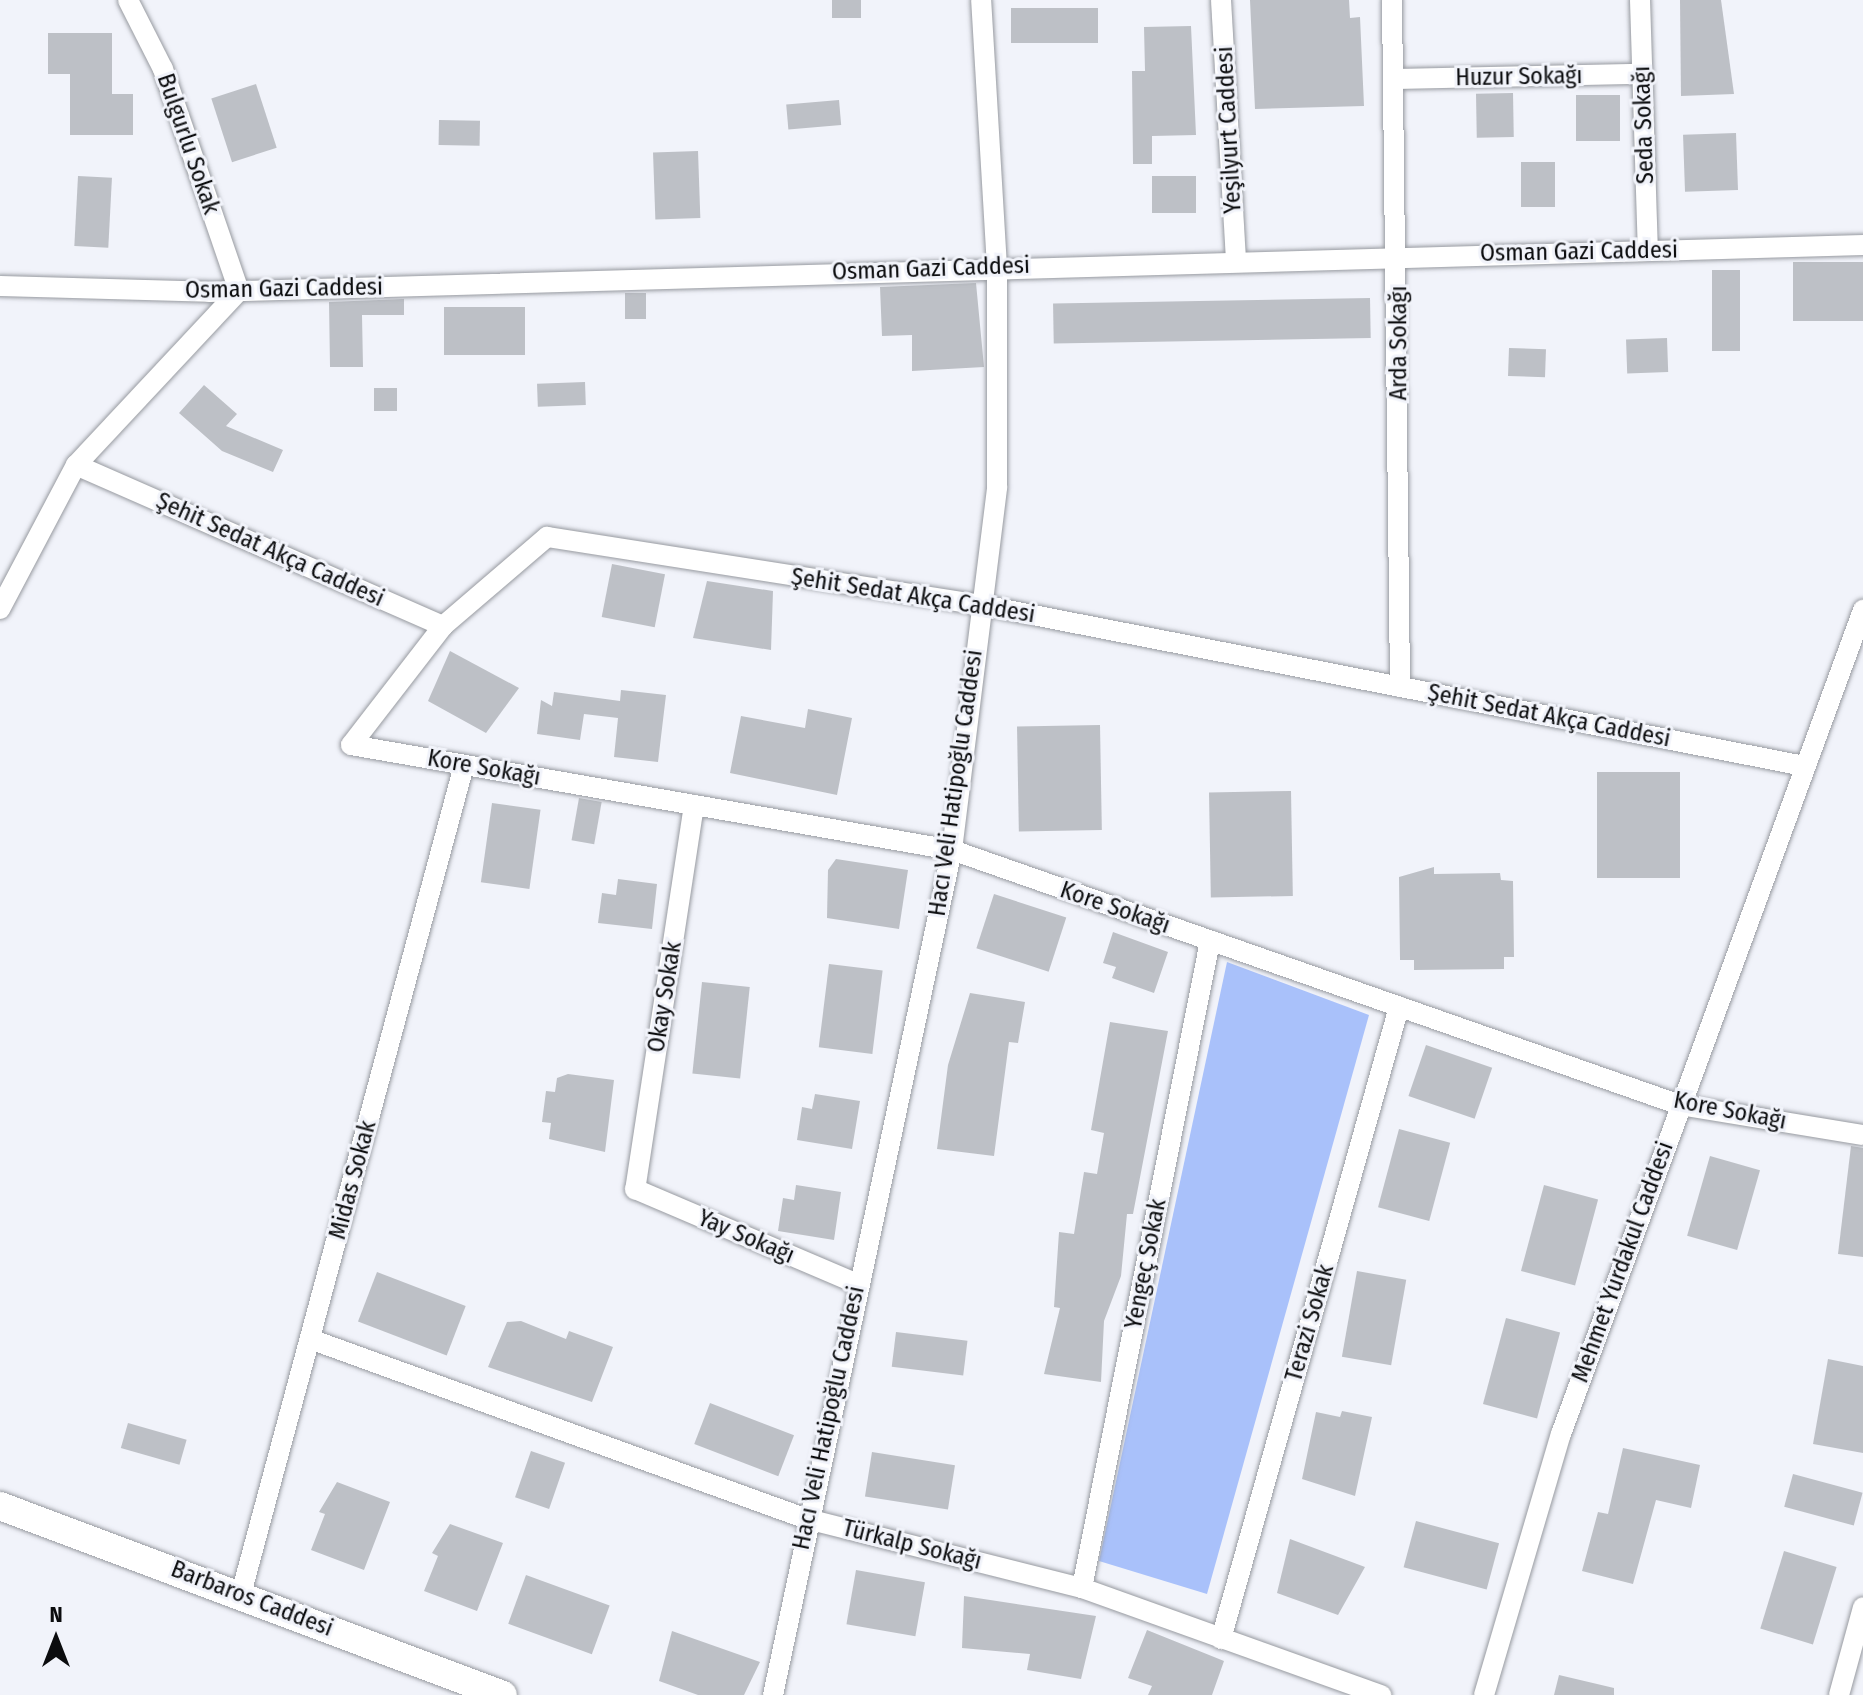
<!DOCTYPE html>
<html>
<head>
<meta charset="utf-8">
<style>
	body { margin:0 }
	#map { position:relative; width:1863px; height:1695px; overflow:hidden; background:#f1f3fa; font-family:"Fira Sans Condensed",sans-serif }
	div>[style] { position:absolute }
	.green>* { inset:0; background:#a9c1fa }
	.building>* { inset:0; background:#bdc0c6; transform-origin:0 0 }
	.roads { filter:drop-shadow(0 0 2px #979aa0) drop-shadow(0 0 2px #979aa0) }
	.street>* { height:20px; margin:-10px; padding:0 10px; transform-origin:10px; border-radius:10px; background:#fff }
	.secondary>* { height:28px; margin:-14px; padding:0 14px; transform-origin:14px; border-radius:14px; background:#fff }
	span { translate:-50% -50%; white-space:nowrap; text-align:center; line-height:1.15; -webkit-text-stroke:6px #f1f3fa; paint-order:stroke }
	.street-label { font-size:24px; color:#0b0c0e }
	.north { position:absolute; left:16px; top:1599px; width:80px; height:80px; -webkit-text-stroke:6px #f1f3fa; paint-order:stroke; rotate:0deg; font-size:22px; font-weight:700; line-height:32px; text-align:center; color:#0b0c0e }
	.north::after { content:''; display:block; margin:auto; width:28px; height:36px; background:#0b0c0e; clip-path:polygon(50% 0,100% 100%,50% 72%,0 100%) }
</style>
</head>
<body>
<div id="map">
	<div class="green">
		<i style="clip-path:polygon(1227px 962px,1369px 1015px,1207px 1594px,1099px 1561px)"></i>
	</div>
	<div class="building">
		<i style="left:832px;top:0;width:29px;height:18px"></i>
		<i style="clip-path:polygon(1250px 0,1349px 0,1350px 18px,1360px 17px,1364px 106px,1255px 109px)"></i>
		<i style="clip-path:polygon(1680px 0,1721px 0,1734px 94px,1681px 96px)"></i>
		<i style="left:1098px;top:8px;width:35px;height:87px;rotate:90deg"></i>
		<i style="clip-path:polygon(1191px 26px,1196px 135px,1152px 136px,1152px 164px,1133px 164px,1132px 71px,1145px 71px,1144px 27px)"></i>
		<i style="clip-path:polygon(48px 33px,112px 33px,112px 94px,133px 94px,133px 135px,70px 135px,70px 74px,48px 74px)"></i>
		<i style="left:256px;top:84px;width:67px;height:47px;rotate:72deg"></i>
		<i style="left:1513px;top:93px;width:44px;height:37px;rotate:89deg"></i>
		<i style="left:1576px;top:95px;width:44px;height:46px"></i>
		<i style="left:839px;top:100px;width:25px;height:53px;rotate:85deg"></i>
		<i style="left:439px;top:120px;width:41px;height:25px;rotate:1deg"></i>
		<i style="left:1736px;top:133px;width:57px;height:53px;rotate:88deg"></i>
		<i style="left:698px;top:151px;width:67px;height:45px;rotate:88deg"></i>
		<i style="left:1521px;top:162px;width:34px;height:45px"></i>
		<i style="left:78px;top:176px;width:34px;height:70px;rotate:3deg"></i>
		<i style="left:1152px;top:176px;width:44px;height:37px"></i>
		<i style="left:1863px;top:262px;width:59px;height:70px;rotate:90deg"></i>
		<i style="left:1712px;top:270px;width:28px;height:81px"></i>
		<i style="clip-path:polygon(976px 283px,984px 367px,912px 371px,912px 335px,882px 336px,880px 287px)"></i>
		<i style="left:625px;top:293px;width:21px;height:26px"></i>
		<i style="left:1370px;top:298px;width:40px;height:317px;rotate:89deg"></i>
		<i style="clip-path:polygon(404px 299px,404px 315px,362px 315px,363px 367px,330px 367px,329px 302px)"></i>
		<i style="left:444px;top:307px;width:81px;height:48px"></i>
		<i style="left:1667px;top:338px;width:34px;height:41px;rotate:88deg"></i>
		<i style="left:1509px;top:348px;width:37px;height:28px;rotate:2deg"></i>
		<i style="left:585px;top:382px;width:23px;height:48px;rotate:88deg"></i>
		<i style="clip-path:polygon(204px 385px,237px 414px,226px 426px,283px 450px,273px 472px,222px 451px,179px 413px)"></i>
		<i style="left:374px;top:388px;width:23px;height:23px"></i>
		<i style="left:612px;top:564px;width:54px;height:54px;rotate:11deg"></i>
		<i style="clip-path:polygon(707px 581px,773px 591px,771px 650px,693px 638px)"></i>
		<i style="clip-path:polygon(450px 651px,519px 688px,486px 733px,428px 701px)"></i>
		<i style="clip-path:polygon(621px 690px,666px 695px,658px 762px,614px 757px,618px 718px,584px 714px,580px 740px,537px 734px,541px 700px,552px 706px,554px 692px,620px 701px)"></i>
		<i style="clip-path:polygon(808px 709px,852px 718px,837px 795px,730px 773px,741px 716px,805px 728px)"></i>
		<i style="left:1100px;top:725px;width:105px;height:83px;rotate:89deg"></i>
		<i style="left:1680px;top:772px;width:106px;height:83px;rotate:90deg"></i>
		<i style="left:1291px;top:791px;width:105px;height:82px;rotate:89deg"></i>
		<i style="left:579px;top:798px;width:23px;height:43px;rotate:10deg"></i>
		<i style="left:492px;top:803px;width:49px;height:80px;rotate:8deg"></i>
		<i style="clip-path:polygon(836px 859px,908px 870px,899px 929px,827px 918px,828px 870px)"></i>
		<i style="clip-path:polygon(1434px 867px,1434px 874px,1500px 873px,1501px 880px,1513px 881px,1514px 957px,1504px 957px,1504px 969px,1414px 970px,1414px 960px,1400px 960px,1399px 877px)"></i>
		<i style="clip-path:polygon(618px 879px,657px 884px,652px 929px,598px 923px,602px 893px,616px 895px)"></i>
		<i style="left:994px;top:894px;width:76px;height:57px;rotate:18deg"></i>
		<i style="clip-path:polygon(1113px 932px,1168px 952px,1154px 993px,1112px 978px,1116px 967px,1103px 963px)"></i>
		<i style="left:829px;top:964px;width:54px;height:84px;rotate:7deg"></i>
		<i style="left:702px;top:982px;width:48px;height:92px;rotate:6deg"></i>
		<i style="clip-path:polygon(970px 993px,1025px 1002px,1018px 1043px,1009px 1042px,994px 1156px,937px 1149px,948px 1065px)"></i>
		<i style="clip-path:polygon(1110px 1022px,1168px 1031px,1133px 1214px,1127px 1214px,1121px 1276px,1104px 1321px,1101px 1382px,1044px 1374px,1060px 1308px,1054px 1307px,1059px 1232px,1074px 1234px,1084px 1172px,1097px 1174px,1104px 1133px,1091px 1130px)"></i>
		<i style="left:1426px;top:1045px;width:70px;height:54px;rotate:19deg"></i>
		<i style="clip-path:polygon(568px 1074px,614px 1080px,605px 1152px,549px 1139px,551px 1123px,542px 1122px,546px 1091px,555px 1092px,557px 1078px)"></i>
		<i style="clip-path:polygon(815px 1094px,860px 1101px,852px 1149px,797px 1140px,802px 1107px,812px 1109px)"></i>
		<i style="left:1399px;top:1129px;width:53px;height:81px;rotate:15deg"></i>
		<i style="clip-path:polygon(1851px 1146px,1863px 1148px,1863px 1257px,1838px 1254px)"></i>
		<i style="left:1710px;top:1156px;width:52px;height:83px;rotate:16deg"></i>
		<i style="clip-path:polygon(796px 1185px,841px 1192px,834px 1240px,778px 1231px,783px 1198px,794px 1200px)"></i>
		<i style="left:1544px;top:1185px;width:56px;height:89px;rotate:15deg"></i>
		<i style="left:1357px;top:1271px;width:50px;height:87px;rotate:10deg"></i>
		<i style="left:377px;top:1272px;width:95px;height:53px;rotate:21deg"></i>
		<i style="left:1506px;top:1318px;width:56px;height:89px;rotate:15deg"></i>
		<i style="clip-path:polygon(521px 1321px,566px 1339px,569px 1331px,613px 1347px,592px 1402px,488px 1367px,507px 1322px)"></i>
		<i style="left:896px;top:1332px;width:72px;height:35px;rotate:7deg"></i>
		<i style="clip-path:polygon(1828px 1359px,1863px 1366px,1863px 1453px,1813px 1444px)"></i>
		<i style="left:710px;top:1403px;width:90px;height:44px;rotate:21deg"></i>
		<i style="clip-path:polygon(1342px 1411px,1372px 1417px,1355px 1496px,1302px 1479px,1316px 1412px,1340px 1417px)"></i>
		<i style="left:128px;top:1423px;width:61px;height:26px;rotate:16deg"></i>
		<i style="clip-path:polygon(1623px 1448px,1700px 1465px,1691px 1508px,1656px 1500px,1633px 1584px,1582px 1571px,1598px 1512px,1608px 1514px)"></i>
		<i style="left:531px;top:1451px;width:36px;height:49px;rotate:19deg"></i>
		<i style="left:872px;top:1452px;width:84px;height:45px;rotate:9deg"></i>
		<i style="left:1793px;top:1474px;width:72px;height:34px;rotate:15deg"></i>
		<i style="clip-path:polygon(337px 1482px,390px 1502px,364px 1570px,311px 1550px,325px 1514px,319px 1512px)"></i>
		<i style="left:1416px;top:1521px;width:86px;height:48px;rotate:15deg"></i>
		<i style="clip-path:polygon(450px 1524px,503px 1543px,477px 1611px,424px 1591px,438px 1556px,432px 1553px)"></i>
		<i style="clip-path:polygon(1290px 1539px,1365px 1567px,1338px 1615px,1277px 1593px)"></i>
		<i style="left:1784px;top:1551px;width:55px;height:81px;rotate:17deg"></i>
		<i style="left:856px;top:1570px;width:70px;height:55px;rotate:10deg"></i>
		<i style="left:526px;top:1575px;width:89px;height:52px;rotate:20deg"></i>
		<i style="clip-path:polygon(964px 1596px,1096px 1616px,1081px 1679px,1027px 1670px,1030px 1654px,962px 1648px)"></i>
		<i style="clip-path:polygon(1147px 1630px,1224px 1661px,1212px 1695px,1148px 1695px,1152px 1686px,1128px 1678px)"></i>
		<i style="clip-path:polygon(672px 1631px,760px 1662px,744px 1695px,698px 1695px,659px 1681px)"></i>
		<i style="clip-path:polygon(1559px 1675px,1614px 1688px,1614px 1695px,1554px 1695px)"></i>
	</div>
	<div class="roads">
		<div class="street">
			<i style="left:1221px;top:0;width:260px;rotate:86.7deg"></i>
			<i style="left:1392px;top:0;width:687px;rotate:89.33deg"></i>
			<i style="left:1640px;top:0;width:250px;rotate:88.2deg"></i>
			<i style="left:1394px;top:79px;width:249px;rotate:-1.2deg"></i>
			<i style="left:0;top:286px;width:209px;rotate:1.6deg"></i>
			<i style="left:209px;top:292px;width:1655px;rotate:-1.63deg"></i>
			<i style="left:76px;top:465px;width:401px;rotate:23.7deg"></i>
			<i style="left:443px;top:626px;width:137px;rotate:-40.6deg"></i>
			<i style="left:547px;top:537px;width:440px;rotate:8.9deg"></i>
			<i style="left:982px;top:605px;width:838px;rotate:11.08deg"></i>
			<i style="left:0;top:609px;width:163px;rotate:-62.2deg"></i>
			<i style="left:76px;top:465px;width:238px;rotate:-46.9deg"></i>
			<i style="left:239px;top:291px;width:235px;rotate:-108.9deg"></i>
			<i style="left:163px;top:69px;width:77px;rotate:-116.9deg"></i>
			<i style="left:443px;top:626px;width:150px;rotate:127.7deg"></i>
			<i style="left:351px;top:745px;width:610px;rotate:9.91deg"></i>
			<i style="left:952px;top:850px;width:771px;rotate:19.3deg"></i>
			<i style="left:1680px;top:1105px;width:185px;rotate:9.3deg"></i>
			<i style="left:694px;top:805px;width:389px;rotate:98.7deg"></i>
			<i style="left:635px;top:1189px;width:242px;rotate:23.1deg"></i>
			<i style="left:310px;top:1339px;width:529px;rotate:19.91deg"></i>
			<i style="left:807px;top:1519px;width:284px;rotate:14.1deg"></i>
			<i style="left:1082px;top:1588px;width:318px;rotate:19.7deg"></i>
			<i style="left:1082px;top:1588px;width:660px;rotate:-78.81deg"></i>
			<i style="left:241px;top:1594px;width:858px;rotate:-74.94deg"></i>
			<i style="left:1221px;top:1639px;width:657px;rotate:-74.27deg"></i>
			<i style="left:773px;top:1695px;width:864px;rotate:-78.04deg"></i>
			<i style="left:952px;top:850px;width:366px;rotate:-82.9deg"></i>
			<i style="left:997px;top:487px;width:220px;rotate:-90deg"></i>
			<i style="left:997px;top:267px;width:267px;rotate:-93.4deg"></i>
			<i style="left:1484px;top:1695px;width:272px;rotate:-73.6deg"></i>
			<i style="left:1561px;top:1434px;width:878px;rotate:-69.87deg"></i>
			<i style="left:1839px;top:1695px;width:91px;rotate:-74.7deg"></i>
		</div>
		<div class="secondary">
			<i style="left:0;top:1506px;width:537px;rotate:20.59deg"></i>
		</div>
	</div>
	<div class="street-label">
		<span style="left:1519px;top:77px;rotate:-1deg">Huzur Sokağı</span>
		<span style="left:1644px;top:125px;rotate:-92deg">Seda Sokağı</span>
		<span style="left:1229px;top:130px;rotate:-93deg">Yeşilyurt Caddesi</span>
		<span style="left:188px;top:144px;rotate:71deg">Bulgurlu Sokak</span>
		<span style="left:1579px;top:252px;rotate:-1deg">Osman Gazi Caddesi</span>
		<span style="left:931px;top:269px;rotate:-2deg">Osman Gazi Caddesi</span>
		<span style="left:284px;top:289px;rotate:-1deg">Osman Gazi Caddesi</span>
		<span style="left:1399px;top:343px;rotate:-90deg">Arda Sokağı</span>
		<span style="left:270px;top:550px;rotate:24deg">Şehit Sedat Akça Caddesi</span>
		<span style="left:913px;top:596px;rotate:9deg">Şehit Sedat Akça Caddesi</span>
		<span style="left:1549px;top:716px;rotate:11deg">Şehit Sedat Akça Caddesi</span>
		<span style="left:484px;top:768px;rotate:10deg">Kore Sokağı</span>
		<span style="left:956px;top:783px;rotate:-82deg">Hacı Veli Hatipoğlu Caddesi</span>
		<span style="left:1115px;top:908px;rotate:19deg">Kore Sokağı</span>
		<span style="left:665px;top:997px;rotate:-81deg">Okay Sokak</span>
		<span style="left:1730px;top:1111px;rotate:11deg">Kore Sokağı</span>
		<span style="left:353px;top:1180px;rotate:-75deg">Midas Sokak</span>
		<span style="left:746px;top:1237px;rotate:23deg">Yay Sokağı</span>
		<span style="left:1623px;top:1262px;rotate:-70deg">Mehmet Yurdakul Caddesi</span>
		<span style="left:1146px;top:1264px;rotate:-79deg">Yengeç Sokak</span>
		<span style="left:1310px;top:1323px;rotate:-74deg">Terazi Sokak</span>
		<span style="left:829px;top:1418px;rotate:-78deg">Hacı Veli Hatipoğlu Caddesi</span>
		<span style="left:912px;top:1545px;rotate:14deg">Türkalp Sokağı</span>
		<span style="left:252px;top:1599px;rotate:21deg">Barbaros Caddesi</span>
	</div>
	<div class="north">N</div>
</div>
</body>
</html>
